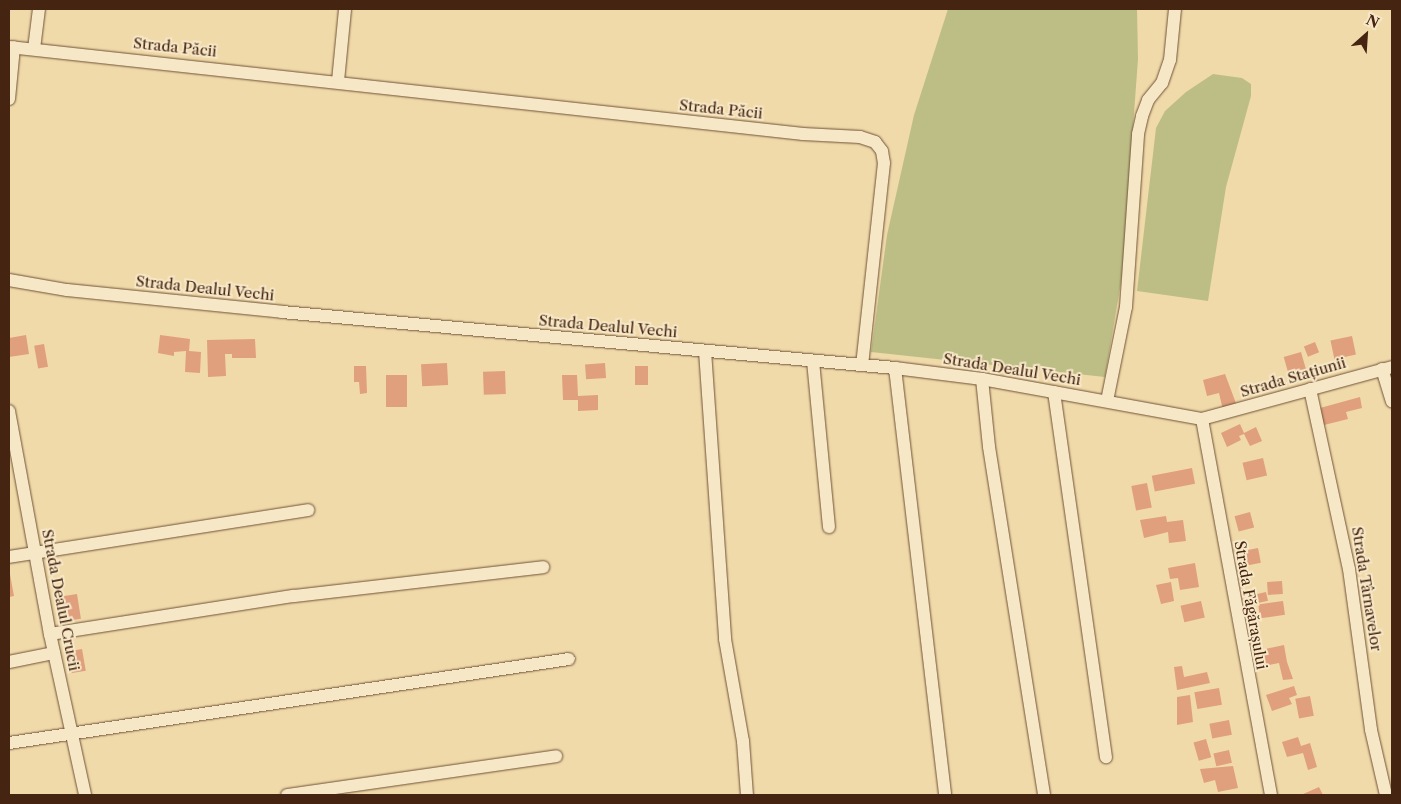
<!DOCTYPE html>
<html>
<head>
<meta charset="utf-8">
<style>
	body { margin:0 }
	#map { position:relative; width:1401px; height:804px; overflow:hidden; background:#f1daa9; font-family:"Libre Caslon Text",serif }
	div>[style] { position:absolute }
	.green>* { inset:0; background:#bdbe86 }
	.building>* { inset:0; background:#e09f7d; transform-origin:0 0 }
	.roads { filter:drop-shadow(0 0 1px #705238) drop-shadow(0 0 1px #705238) }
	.street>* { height:12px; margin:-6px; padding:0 6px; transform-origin:6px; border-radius:6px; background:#f6e7c7 }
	span { translate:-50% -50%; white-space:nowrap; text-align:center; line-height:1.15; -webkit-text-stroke:4px #f6e7c7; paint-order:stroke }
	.street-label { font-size:15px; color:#452412 }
	.frame { position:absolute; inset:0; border:10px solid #452412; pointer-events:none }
	.north { position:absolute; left:1341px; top:10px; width:50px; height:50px; -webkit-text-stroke:4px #f6e7c7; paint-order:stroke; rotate:26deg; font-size:14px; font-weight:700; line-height:20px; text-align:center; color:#452412 }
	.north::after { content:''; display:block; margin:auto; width:18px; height:22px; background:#452412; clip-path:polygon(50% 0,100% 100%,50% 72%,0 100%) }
</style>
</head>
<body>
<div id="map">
	<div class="green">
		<i style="clip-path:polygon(948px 9px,1137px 9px,1138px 59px,1122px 276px,1105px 377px,871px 352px,887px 235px,914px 115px)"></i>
		<i style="clip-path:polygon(1213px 74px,1242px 78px,1251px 84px,1251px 96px,1226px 187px,1208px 301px,1137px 291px,1156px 128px,1165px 111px,1186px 92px)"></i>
	</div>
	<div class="building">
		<i style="clip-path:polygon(26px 335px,29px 354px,9px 357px,9px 338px)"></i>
		<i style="clip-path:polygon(160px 335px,190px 339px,189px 351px,201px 352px,200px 373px,185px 372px,186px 351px,174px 352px,174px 356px,158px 353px)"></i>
		<i style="left:1352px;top:336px;width:19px;height:22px;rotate:78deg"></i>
		<i style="clip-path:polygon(255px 339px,256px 358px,232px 358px,232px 354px,225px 354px,226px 376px,208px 377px,207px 340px)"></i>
		<i style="left:1315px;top:342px;width:11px;height:12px;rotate:68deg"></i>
		<i style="left:44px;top:344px;width:23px;height:10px;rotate:80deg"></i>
		<i style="left:1301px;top:352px;width:18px;height:18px;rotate:74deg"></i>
		<i style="left:447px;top:363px;width:22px;height:26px;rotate:87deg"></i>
		<i style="left:605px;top:363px;width:15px;height:20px;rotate:86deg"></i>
		<i style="clip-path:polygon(354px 366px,366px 366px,367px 393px,360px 394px,359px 382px,354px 382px)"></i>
		<i style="left:648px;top:366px;width:19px;height:13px;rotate:90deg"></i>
		<i style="left:505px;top:371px;width:23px;height:22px;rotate:88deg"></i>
		<i style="clip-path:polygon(1225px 374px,1237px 406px,1223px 410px,1219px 393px,1207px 396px,1203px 380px)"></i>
		<i style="left:386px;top:375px;width:21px;height:32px"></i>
		<i style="clip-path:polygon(562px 375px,577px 375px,578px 396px,598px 395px,598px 410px,578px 411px,578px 400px,563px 400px)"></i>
		<i style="clip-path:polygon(1360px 397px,1362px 408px,1346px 412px,1348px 419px,1324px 425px,1320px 408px)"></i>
		<i style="clip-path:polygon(1240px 424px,1244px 433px,1256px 427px,1262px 441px,1250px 446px,1244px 434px,1239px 436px,1241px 440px,1227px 447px,1221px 433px)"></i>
		<i style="left:1263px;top:458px;width:18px;height:21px;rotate:77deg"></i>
		<i style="left:1192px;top:468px;width:16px;height:41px;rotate:79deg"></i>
		<i style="left:1147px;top:483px;width:25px;height:16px;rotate:79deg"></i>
		<i style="left:1250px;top:512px;width:16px;height:16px;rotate:75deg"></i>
		<i style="clip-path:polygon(1166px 516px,1167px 522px,1183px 520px,1186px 541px,1169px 543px,1168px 532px,1144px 538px,1140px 520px)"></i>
		<i style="left:1258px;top:548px;width:15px;height:14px;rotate:79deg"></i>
		<i style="clip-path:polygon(1195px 563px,1199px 587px,1180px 590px,1178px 578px,1170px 579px,1168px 568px)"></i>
		<i style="clip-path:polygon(9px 569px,14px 596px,9px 597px)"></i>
		<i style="left:1282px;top:581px;width:13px;height:15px;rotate:86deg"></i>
		<i style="clip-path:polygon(1171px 582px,1174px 601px,1161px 604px,1156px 585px)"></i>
		<i style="left:1266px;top:592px;width:9px;height:16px;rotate:77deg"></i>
		<i style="left:77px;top:594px;width:25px;height:21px;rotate:81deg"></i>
		<i style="left:1201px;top:601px;width:17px;height:21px;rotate:77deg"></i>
		<i style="left:1283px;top:601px;width:14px;height:25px;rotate:82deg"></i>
		<i style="clip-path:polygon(1284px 645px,1287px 662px,1293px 679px,1283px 680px,1279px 663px,1259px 667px,1256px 651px)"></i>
		<i style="left:82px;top:649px;width:22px;height:17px;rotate:80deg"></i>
		<i style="clip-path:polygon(1182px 666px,1184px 677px,1207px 672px,1210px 683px,1177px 690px,1174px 667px)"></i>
		<i style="clip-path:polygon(1294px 686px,1297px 695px,1289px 698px,1292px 704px,1272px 711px,1266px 695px)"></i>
		<i style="left:1219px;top:688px;width:17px;height:25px;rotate:80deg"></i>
		<i style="clip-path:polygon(1190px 695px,1193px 722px,1177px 725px,1177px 697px)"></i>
		<i style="left:1310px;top:696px;width:20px;height:15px;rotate:79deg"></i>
		<i style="left:1229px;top:720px;width:15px;height:20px;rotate:79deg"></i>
		<i style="clip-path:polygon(1298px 737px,1301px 746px,1310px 743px,1317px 767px,1308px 770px,1303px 753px,1287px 757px,1282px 742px)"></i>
		<i style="left:1206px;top:739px;width:19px;height:13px;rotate:74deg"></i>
		<i style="left:1229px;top:750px;width:13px;height:16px;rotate:77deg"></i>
		<i style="clip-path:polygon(1233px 766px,1238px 788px,1218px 792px,1215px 780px,1204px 783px,1200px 769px)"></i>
		<i style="clip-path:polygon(1319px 787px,1323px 795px,1301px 795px)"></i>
	</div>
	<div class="roads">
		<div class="street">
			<i style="left:9px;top:47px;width:799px;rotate:6.25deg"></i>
			<i style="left:803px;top:134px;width:57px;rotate:3deg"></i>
			<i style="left:860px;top:137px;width:16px;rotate:18deg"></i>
			<i style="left:875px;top:142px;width:11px;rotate:52deg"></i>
			<i style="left:882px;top:151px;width:12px;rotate:81deg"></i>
			<i style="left:884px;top:163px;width:203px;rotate:96.2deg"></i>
			<i style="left:34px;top:49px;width:40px;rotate:-82.9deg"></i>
			<i style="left:338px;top:81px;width:72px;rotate:-84.4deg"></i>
			<i style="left:9px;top:99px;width:52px;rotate:-84.5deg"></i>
			<i style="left:9px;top:280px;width:59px;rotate:9.8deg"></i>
			<i style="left:67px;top:290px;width:216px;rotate:5.8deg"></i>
			<i style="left:282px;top:312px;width:616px;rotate:5.22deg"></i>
			<i style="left:895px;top:368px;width:88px;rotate:7.2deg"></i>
			<i style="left:982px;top:379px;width:224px;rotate:10.3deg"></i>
			<i style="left:705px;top:351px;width:289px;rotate:86deg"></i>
			<i style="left:725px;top:639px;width:104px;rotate:80deg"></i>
			<i style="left:743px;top:741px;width:54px;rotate:85.8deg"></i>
			<i style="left:813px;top:361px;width:167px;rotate:84.5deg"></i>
			<i style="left:895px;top:368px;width:430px;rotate:83.3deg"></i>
			<i style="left:1382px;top:369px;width:34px;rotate:73deg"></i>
			<i style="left:982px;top:379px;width:68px;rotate:84.1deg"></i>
			<i style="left:989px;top:447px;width:352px;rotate:81deg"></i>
			<i style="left:1310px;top:389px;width:184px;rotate:77.8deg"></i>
			<i style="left:1349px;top:569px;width:162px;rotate:82.2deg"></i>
			<i style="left:1371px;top:730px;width:67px;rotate:77deg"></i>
			<i style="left:1054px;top:392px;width:369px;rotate:81.9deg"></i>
			<i style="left:1107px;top:401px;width:96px;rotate:-78.6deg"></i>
			<i style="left:1126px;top:307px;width:173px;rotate:-86deg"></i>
			<i style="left:1138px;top:134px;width:18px;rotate:-77deg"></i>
			<i style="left:1142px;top:116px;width:17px;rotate:-69deg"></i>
			<i style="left:1148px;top:100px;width:22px;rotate:-51deg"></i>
			<i style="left:1162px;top:83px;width:24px;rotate:-71deg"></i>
			<i style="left:1170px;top:60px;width:51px;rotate:-84.4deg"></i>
			<i style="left:9px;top:411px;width:227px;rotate:79.6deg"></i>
			<i style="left:50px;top:634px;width:165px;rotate:77.7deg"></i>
			<i style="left:1202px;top:419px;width:382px;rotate:79.6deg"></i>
			<i style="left:1202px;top:419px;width:197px;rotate:-15.3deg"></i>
			<i style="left:9px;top:557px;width:303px;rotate:-8.9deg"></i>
			<i style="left:50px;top:634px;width:247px;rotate:-8.9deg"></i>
			<i style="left:294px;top:596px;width:251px;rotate:-6.6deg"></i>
			<i style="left:9px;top:662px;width:46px;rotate:-11.3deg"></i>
			<i style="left:9px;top:743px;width:566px;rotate:-8.53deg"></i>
			<i style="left:287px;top:795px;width:272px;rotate:-8.2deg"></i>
		</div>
	</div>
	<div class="street-label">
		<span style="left:175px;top:47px;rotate:6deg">Strada Păcii</span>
		<span style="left:721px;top:109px;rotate:6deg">Strada Păcii</span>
		<span style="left:205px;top:288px;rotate:6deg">Strada Dealul Vechi</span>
		<span style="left:608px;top:326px;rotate:5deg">Strada Dealul Vechi</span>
		<span style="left:1012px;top:369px;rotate:9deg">Strada Dealul Vechi</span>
		<span style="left:1293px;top:377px;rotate:-16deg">Strada Stațiunii</span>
		<span style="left:1367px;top:589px;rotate:81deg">Strada Târnavelor</span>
		<span style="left:61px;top:600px;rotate:79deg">Strada Dealul Crucii</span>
		<span style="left:1251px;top:605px;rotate:80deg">Strada Făgărașului</span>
	</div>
	<div class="frame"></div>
	<div class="north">N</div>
</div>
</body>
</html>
